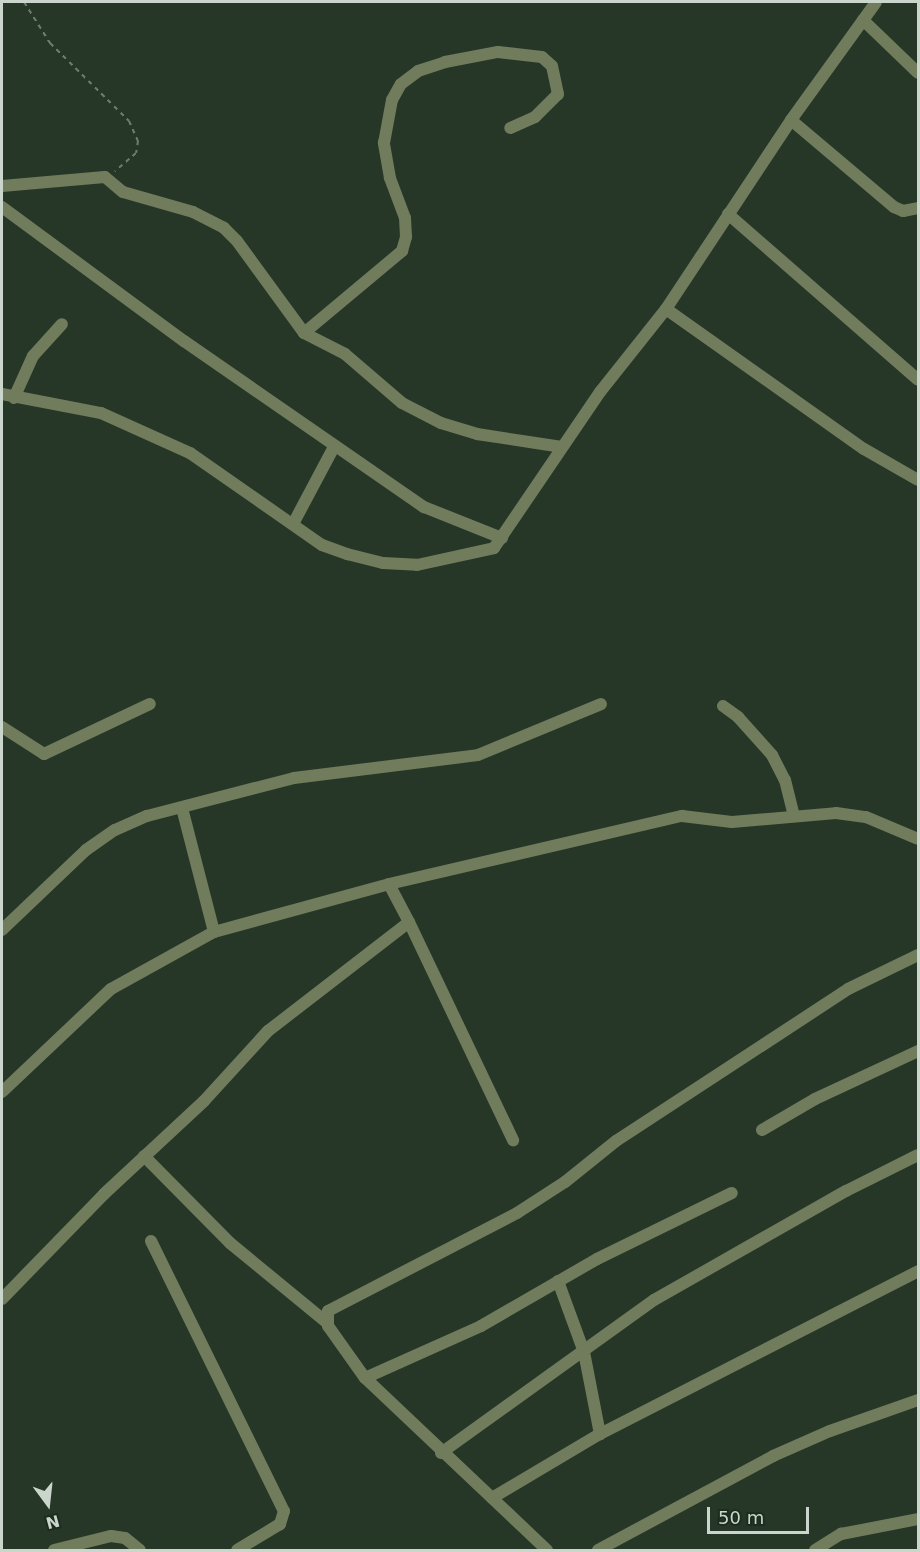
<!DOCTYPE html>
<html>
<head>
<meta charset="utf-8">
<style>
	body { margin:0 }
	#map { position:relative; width:920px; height:1552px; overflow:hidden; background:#263727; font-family:"DejaVu Sans",sans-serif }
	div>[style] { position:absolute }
	.path>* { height:2px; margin-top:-1px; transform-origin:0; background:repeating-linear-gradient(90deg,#6f7d70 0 4.5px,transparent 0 9px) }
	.minor>* { height:12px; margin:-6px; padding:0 6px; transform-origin:6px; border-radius:6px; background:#707c5b }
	span { translate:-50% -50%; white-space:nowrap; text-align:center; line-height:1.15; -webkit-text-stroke:4.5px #1c2d1e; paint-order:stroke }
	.frame { position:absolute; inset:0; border:3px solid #cad5cb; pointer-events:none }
	.north { position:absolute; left:18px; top:1474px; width:60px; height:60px; -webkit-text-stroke:4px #1c2d1e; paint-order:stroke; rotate:165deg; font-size:16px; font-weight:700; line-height:24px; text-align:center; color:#cad5cb }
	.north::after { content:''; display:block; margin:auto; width:21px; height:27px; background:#cad5cb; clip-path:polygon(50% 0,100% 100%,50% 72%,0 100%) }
	.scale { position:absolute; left:707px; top:1507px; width:102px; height:27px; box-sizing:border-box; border:3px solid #cad5cb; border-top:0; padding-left:8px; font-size:18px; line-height:21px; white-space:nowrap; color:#cad5cb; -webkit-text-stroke:4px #1c2d1e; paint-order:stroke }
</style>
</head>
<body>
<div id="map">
	<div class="path">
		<i style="left:24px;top:2px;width:49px;rotate:57.6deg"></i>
		<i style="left:50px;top:43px;width:111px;rotate:44.6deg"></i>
		<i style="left:129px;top:121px;width:22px;rotate:66deg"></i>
		<i style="left:138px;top:141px;width:12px;rotate:99deg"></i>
		<i style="left:136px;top:153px;width:28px;rotate:139deg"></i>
	</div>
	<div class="minor">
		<i style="left:863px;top:20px;width:76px;rotate:43.9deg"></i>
		<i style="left:791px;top:120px;width:135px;rotate:40.2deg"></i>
		<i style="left:894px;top:207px;width:10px;rotate:24deg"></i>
		<i style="left:903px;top:211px;width:15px;rotate:-11deg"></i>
		<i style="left:2px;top:186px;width:103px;rotate:-5deg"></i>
		<i style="left:105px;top:177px;width:23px;rotate:40deg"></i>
		<i style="left:123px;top:192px;width:73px;rotate:15.9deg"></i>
		<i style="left:193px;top:212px;width:35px;rotate:27deg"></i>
		<i style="left:224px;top:228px;width:18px;rotate:45deg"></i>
		<i style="left:237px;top:241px;width:114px;rotate:53.9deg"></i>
		<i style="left:304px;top:333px;width:46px;rotate:27.1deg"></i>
		<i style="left:345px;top:354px;width:75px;rotate:40.7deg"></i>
		<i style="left:402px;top:403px;width:44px;rotate:27.1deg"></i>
		<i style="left:441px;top:423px;width:38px;rotate:17deg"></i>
		<i style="left:477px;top:434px;width:86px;rotate:8.7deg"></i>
		<i style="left:2px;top:207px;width:226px;rotate:36.4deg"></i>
		<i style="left:184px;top:341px;width:292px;rotate:34.7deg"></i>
		<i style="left:424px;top:507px;width:84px;rotate:21.7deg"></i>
		<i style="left:728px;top:214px;width:252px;rotate:41.1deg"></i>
		<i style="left:666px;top:309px;width:242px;rotate:35.3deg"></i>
		<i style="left:864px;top:449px;width:62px;rotate:29.9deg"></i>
		<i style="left:304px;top:333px;width:128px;rotate:-39.9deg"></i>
		<i style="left:402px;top:251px;width:15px;rotate:-74deg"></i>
		<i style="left:406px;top:237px;width:19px;rotate:-93deg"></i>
		<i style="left:405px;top:218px;width:43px;rotate:-110.6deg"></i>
		<i style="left:390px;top:178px;width:36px;rotate:-100deg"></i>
		<i style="left:384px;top:143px;width:44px;rotate:-79.5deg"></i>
		<i style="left:392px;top:100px;width:18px;rotate:-61deg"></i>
		<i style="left:401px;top:84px;width:21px;rotate:-37deg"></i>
		<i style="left:418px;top:71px;width:28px;rotate:-18deg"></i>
		<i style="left:445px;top:62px;width:54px;rotate:-10.7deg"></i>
		<i style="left:498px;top:52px;width:44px;rotate:6.5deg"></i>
		<i style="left:542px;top:57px;width:13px;rotate:42deg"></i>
		<i style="left:552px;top:66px;width:29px;rotate:78deg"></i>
		<i style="left:558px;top:94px;width:33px;rotate:135deg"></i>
		<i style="left:535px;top:117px;width:27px;rotate:156deg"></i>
		<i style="left:2px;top:394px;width:101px;rotate:10.9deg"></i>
		<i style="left:101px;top:413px;width:98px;rotate:24.2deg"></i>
		<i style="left:190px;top:453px;width:161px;rotate:34.9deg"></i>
		<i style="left:322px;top:545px;width:27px;rotate:20deg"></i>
		<i style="left:347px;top:554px;width:37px;rotate:14deg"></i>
		<i style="left:383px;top:563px;width:34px;rotate:3deg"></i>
		<i style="left:417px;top:565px;width:79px;rotate:-12.4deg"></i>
		<i style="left:494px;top:548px;width:189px;rotate:-55.8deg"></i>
		<i style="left:600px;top:392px;width:106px;rotate:-51.5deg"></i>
		<i style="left:666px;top:309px;width:227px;rotate:-56.5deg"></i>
		<i style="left:791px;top:120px;width:145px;rotate:-54.2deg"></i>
		<i style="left:14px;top:398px;width:46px;rotate:-65.7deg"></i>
		<i style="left:33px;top:356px;width:43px;rotate:-47.8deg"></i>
		<i style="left:293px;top:524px;width:87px;rotate:-62deg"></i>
		<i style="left:723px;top:706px;width:19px;rotate:36deg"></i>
		<i style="left:738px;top:717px;width:51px;rotate:48.2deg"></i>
		<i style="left:772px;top:755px;width:28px;rotate:63deg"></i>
		<i style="left:785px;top:780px;width:37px;rotate:76deg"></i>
		<i style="left:2px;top:727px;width:50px;rotate:32.7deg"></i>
		<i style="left:44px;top:754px;width:117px;rotate:-25.3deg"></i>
		<i style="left:182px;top:808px;width:128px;rotate:75.5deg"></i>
		<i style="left:409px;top:922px;width:242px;rotate:64.5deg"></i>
		<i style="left:2px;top:930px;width:116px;rotate:-43.6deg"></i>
		<i style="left:86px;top:850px;width:35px;rotate:-35deg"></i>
		<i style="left:115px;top:830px;width:35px;rotate:-24deg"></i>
		<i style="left:147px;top:816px;width:152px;rotate:-14.5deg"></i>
		<i style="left:294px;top:778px;width:185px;rotate:-7.1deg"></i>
		<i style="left:478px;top:755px;width:133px;rotate:-22.5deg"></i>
		<i style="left:2px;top:1092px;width:150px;rotate:-43.4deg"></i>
		<i style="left:111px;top:989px;width:118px;rotate:-29deg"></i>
		<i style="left:214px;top:932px;width:181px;rotate:-15.3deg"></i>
		<i style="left:389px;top:884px;width:301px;rotate:-13.1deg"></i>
		<i style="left:682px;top:816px;width:50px;rotate:6.8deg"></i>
		<i style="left:732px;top:822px;width:104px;rotate:-4.9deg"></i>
		<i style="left:836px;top:813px;width:30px;rotate:8deg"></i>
		<i style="left:866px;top:817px;width:56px;rotate:22.9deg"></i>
		<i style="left:762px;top:1130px;width:61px;rotate:-30.3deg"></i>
		<i style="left:815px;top:1099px;width:114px;rotate:-25deg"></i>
		<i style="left:144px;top:1156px;width:122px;rotate:45.3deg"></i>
		<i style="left:230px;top:1243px;width:123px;rotate:39.4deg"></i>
		<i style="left:151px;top:1241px;width:301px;rotate:63.8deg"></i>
		<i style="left:284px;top:1511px;width:14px;rotate:107deg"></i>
		<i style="left:280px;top:1524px;width:50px;rotate:148.8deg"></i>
		<i style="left:558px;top:1281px;width:76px;rotate:69.9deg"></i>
		<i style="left:584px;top:1352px;width:84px;rotate:79deg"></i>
		<i style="left:2px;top:1299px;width:146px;rotate:-45.8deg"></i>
		<i style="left:104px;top:1194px;width:137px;rotate:-42.9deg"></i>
		<i style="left:204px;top:1101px;width:95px;rotate:-47.6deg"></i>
		<i style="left:268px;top:1031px;width:178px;rotate:-37.7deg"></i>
		<i style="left:409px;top:922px;width:43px;rotate:-117.8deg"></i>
		<i style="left:365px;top:1378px;width:127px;rotate:-24.1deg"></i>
		<i style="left:481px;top:1326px;width:134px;rotate:-30deg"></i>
		<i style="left:597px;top:1259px;width:150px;rotate:-26.1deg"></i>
		<i style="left:441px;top:1453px;width:262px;rotate:-35.7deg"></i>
		<i style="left:654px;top:1300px;width:221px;rotate:-29.6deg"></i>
		<i style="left:846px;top:1191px;width:80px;rotate:-26.6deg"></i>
		<i style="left:492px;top:1498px;width:126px;rotate:-30.7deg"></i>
		<i style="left:600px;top:1434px;width:357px;rotate:-27.1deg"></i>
		<i style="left:54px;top:1550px;width:59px;rotate:-13.8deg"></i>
		<i style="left:111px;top:1536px;width:14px;rotate:8deg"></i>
		<i style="left:125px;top:1538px;width:19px;rotate:39deg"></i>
		<i style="left:547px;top:1550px;width:250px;rotate:-136.6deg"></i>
		<i style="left:365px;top:1378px;width:64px;rotate:-125.4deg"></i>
		<i style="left:328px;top:1326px;width:15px;rotate:-90deg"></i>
		<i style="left:328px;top:1311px;width:213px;rotate:-27.4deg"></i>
		<i style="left:517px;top:1213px;width:57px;rotate:-32.9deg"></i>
		<i style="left:565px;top:1182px;width:65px;rotate:-38.8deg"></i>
		<i style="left:616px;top:1141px;width:277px;rotate:-33.2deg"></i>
		<i style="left:848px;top:989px;width:78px;rotate:-25.9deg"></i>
		<i style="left:598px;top:1550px;width:199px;rotate:-28.2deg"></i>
		<i style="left:773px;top:1456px;width:62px;rotate:-23.7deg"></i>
		<i style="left:830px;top:1431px;width:93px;rotate:-19.4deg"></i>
		<i style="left:815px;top:1550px;width:31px;rotate:-32deg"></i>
		<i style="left:841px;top:1534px;width:78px;rotate:-11deg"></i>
	</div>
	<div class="frame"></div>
	<div class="north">N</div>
	<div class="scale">50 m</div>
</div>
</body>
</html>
